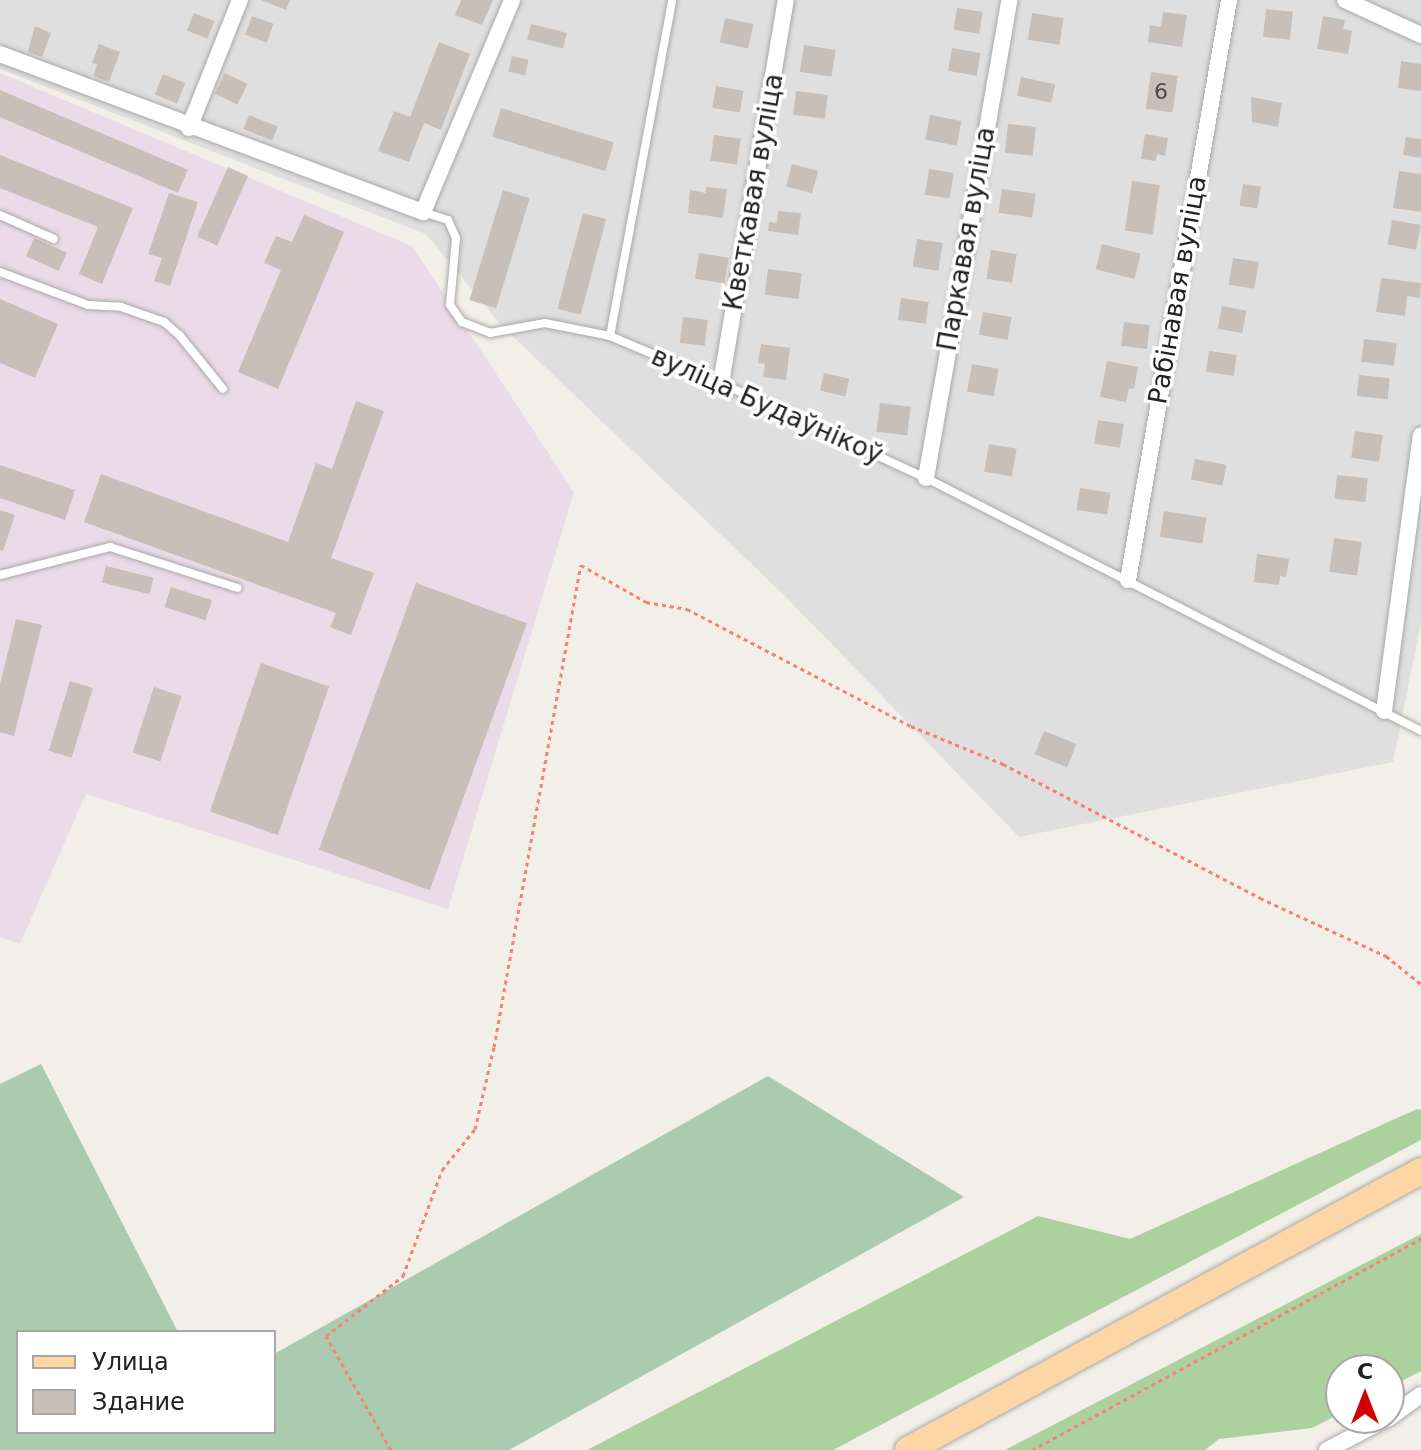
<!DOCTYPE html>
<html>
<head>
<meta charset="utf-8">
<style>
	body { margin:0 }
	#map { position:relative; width:1421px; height:1450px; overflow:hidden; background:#f2efe9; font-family:"DejaVu Sans",sans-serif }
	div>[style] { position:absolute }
	.residential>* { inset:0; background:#e0dfdf }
	.industrial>* { inset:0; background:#ebdbe8 }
	.forest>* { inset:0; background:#add19e }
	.cemetery>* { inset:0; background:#aacbaf }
	.building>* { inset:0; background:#c7bfb8; transform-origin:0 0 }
	.path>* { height:3px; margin-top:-1.5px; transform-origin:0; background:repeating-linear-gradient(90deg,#fa8072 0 4px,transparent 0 8px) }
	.roads { filter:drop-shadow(0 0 2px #a9a9a9) drop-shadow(0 0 2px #a9a9a9) }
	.service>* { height:8px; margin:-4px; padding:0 4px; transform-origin:4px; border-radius:4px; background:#fff }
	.minor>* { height:16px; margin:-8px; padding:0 8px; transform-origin:8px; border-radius:8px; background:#fff }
	.primary>* { height:26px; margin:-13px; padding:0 13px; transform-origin:13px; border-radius:13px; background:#fcd6a4 }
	span { translate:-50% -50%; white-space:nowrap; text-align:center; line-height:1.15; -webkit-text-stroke:7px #fff; paint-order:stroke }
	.number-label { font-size:22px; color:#4b4948 }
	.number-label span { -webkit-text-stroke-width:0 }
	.street-label { font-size:26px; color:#222 }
	.legend { position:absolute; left:16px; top:1330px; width:260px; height:104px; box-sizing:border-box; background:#fff; border:2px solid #a7a7a7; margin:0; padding:10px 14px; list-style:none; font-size:24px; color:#222 }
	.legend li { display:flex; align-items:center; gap:16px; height:40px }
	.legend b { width:40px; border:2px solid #a7a7a7 }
	.north { position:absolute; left:1325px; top:1354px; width:80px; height:80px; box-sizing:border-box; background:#fff; border:2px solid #a7a7a7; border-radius:50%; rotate:0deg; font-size:22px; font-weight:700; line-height:32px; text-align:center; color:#222 }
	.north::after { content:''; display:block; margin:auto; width:28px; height:36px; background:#d40000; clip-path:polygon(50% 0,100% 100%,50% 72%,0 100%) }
</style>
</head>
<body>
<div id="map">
	<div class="residential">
		<i style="clip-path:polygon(0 0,1421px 0,1421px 622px,1393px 762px,1019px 837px,784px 595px,502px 326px,426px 234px,0 69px)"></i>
	</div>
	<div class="industrial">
		<i style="clip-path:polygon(0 73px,412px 246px,574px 492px,448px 909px,86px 794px,20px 944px,0 937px)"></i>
	</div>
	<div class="forest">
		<i style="clip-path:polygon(1417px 1109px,1421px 1110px,1421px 1140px,833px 1450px,587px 1450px,1038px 1216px,1130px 1239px)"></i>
		<i style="clip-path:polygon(1421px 1234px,1421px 1371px,1389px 1388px,1389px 1370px,1341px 1370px,1341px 1413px,1312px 1428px,1219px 1439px,1205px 1450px,1005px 1450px)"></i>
	</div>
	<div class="cemetery">
		<i style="clip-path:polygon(41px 1064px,178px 1332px,18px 1332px,18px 1432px,274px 1432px,274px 1354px,768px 1076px,964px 1197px,509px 1450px,0 1450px,0 1084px)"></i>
	</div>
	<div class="building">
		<i style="clip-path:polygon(261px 0,290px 0,286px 10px)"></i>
		<i style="clip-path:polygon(461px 0,493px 0,482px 25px,455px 15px)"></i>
		<i style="left:957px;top:8px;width:26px;height:22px;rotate:9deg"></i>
		<i style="left:1266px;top:9px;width:27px;height:28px;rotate:6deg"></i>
		<i style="clip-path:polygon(1163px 12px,1187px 15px,1182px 47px,1148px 42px,1150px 25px,1161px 27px)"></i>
		<i style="left:194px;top:13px;width:22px;height:19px;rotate:22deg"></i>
		<i style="left:1032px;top:13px;width:32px;height:27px;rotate:9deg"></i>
		<i style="left:252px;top:16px;width:23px;height:20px;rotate:20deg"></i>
		<i style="clip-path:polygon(1323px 16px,1345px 20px,1343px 29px,1352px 31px,1348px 54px,1317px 49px)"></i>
		<i style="left:725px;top:18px;width:29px;height:25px;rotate:12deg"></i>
		<i style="left:531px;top:24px;width:37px;height:16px;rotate:14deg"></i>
		<i style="clip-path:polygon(35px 26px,51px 33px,42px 57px,28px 52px)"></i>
		<i style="clip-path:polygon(439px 42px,470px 54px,441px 130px,424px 123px,409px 162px,378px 151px,394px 111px,410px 117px)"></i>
		<i style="clip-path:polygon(99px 44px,120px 52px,109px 82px,93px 76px,97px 64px,92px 63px)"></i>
		<i style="left:804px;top:45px;width:32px;height:27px;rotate:9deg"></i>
		<i style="left:952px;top:48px;width:29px;height:23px;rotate:10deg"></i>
		<i style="left:512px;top:56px;width:17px;height:16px;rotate:13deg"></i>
		<i style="clip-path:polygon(1401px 61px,1421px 64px,1421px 91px,1398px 88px)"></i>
		<i style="left:1151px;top:72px;width:27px;height:37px;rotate:8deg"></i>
		<i style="left:225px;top:73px;width:25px;height:23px;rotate:26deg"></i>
		<i style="left:163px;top:74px;width:24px;height:22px;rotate:22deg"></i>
		<i style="left:1021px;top:77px;width:35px;height:19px;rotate:12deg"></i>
		<i style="left:716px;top:86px;width:28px;height:22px;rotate:10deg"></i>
		<i style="left:0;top:90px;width:204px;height:25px;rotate:23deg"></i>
		<i style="left:796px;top:91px;width:32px;height:24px;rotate:7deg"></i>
		<i style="clip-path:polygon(1251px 97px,1282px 103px,1278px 127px,1252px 122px)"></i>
		<i style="left:501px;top:108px;width:118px;height:30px;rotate:17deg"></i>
		<i style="left:249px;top:115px;width:31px;height:15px;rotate:22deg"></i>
		<i style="left:930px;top:115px;width:32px;height:25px;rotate:11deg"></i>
		<i style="left:1008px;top:124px;width:28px;height:29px;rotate:6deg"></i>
		<i style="clip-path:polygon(1145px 134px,1168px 138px,1165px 156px,1157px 154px,1156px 161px,1141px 159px)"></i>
		<i style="left:714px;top:135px;width:27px;height:26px;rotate:8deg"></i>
		<i style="clip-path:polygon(1406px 137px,1421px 139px,1421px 158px,1403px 155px)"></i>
		<i style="clip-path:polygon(0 155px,133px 208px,102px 284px,79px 274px,98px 227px,0 188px)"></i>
		<i style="left:792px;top:164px;width:27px;height:23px;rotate:15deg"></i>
		<i style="left:228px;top:167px;width:22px;height:76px;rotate:24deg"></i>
		<i style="left:929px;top:169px;width:25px;height:26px;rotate:9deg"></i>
		<i style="clip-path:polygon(1399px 171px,1421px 174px,1421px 212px,1393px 208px)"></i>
		<i style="left:1132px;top:181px;width:28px;height:50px;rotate:8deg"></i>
		<i style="left:1243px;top:184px;width:18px;height:22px;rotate:9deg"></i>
		<i style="clip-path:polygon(706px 187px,727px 189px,723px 218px,688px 213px,690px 190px,706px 193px)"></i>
		<i style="left:1002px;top:189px;width:34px;height:24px;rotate:8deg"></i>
		<i style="left:503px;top:190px;width:28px;height:115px;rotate:17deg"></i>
		<i style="clip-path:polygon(169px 193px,198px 202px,170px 286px,154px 281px,162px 258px,148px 254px)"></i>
		<i style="clip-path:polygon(778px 211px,801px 213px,798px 235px,768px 231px,769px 222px,777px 223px)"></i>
		<i style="left:583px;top:213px;width:24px;height:99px;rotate:15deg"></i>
		<i style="clip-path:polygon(304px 215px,344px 232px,278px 389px,238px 372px,281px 270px,264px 263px,276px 236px,292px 242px)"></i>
		<i style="left:1392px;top:220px;width:29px;height:25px;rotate:10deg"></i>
		<i style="left:34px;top:238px;width:36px;height:20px;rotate:24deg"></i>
		<i style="left:917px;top:239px;width:26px;height:28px;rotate:9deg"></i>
		<i style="left:1102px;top:244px;width:40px;height:26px;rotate:14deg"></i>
		<i style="left:991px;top:250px;width:26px;height:29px;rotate:9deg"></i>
		<i style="left:699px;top:253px;width:30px;height:26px;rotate:9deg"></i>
		<i style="left:1233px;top:258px;width:26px;height:27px;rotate:9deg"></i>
		<i style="left:768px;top:269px;width:34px;height:26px;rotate:7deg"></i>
		<i style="clip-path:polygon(1381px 278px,1421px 283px,1420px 298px,1407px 296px,1405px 316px,1376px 312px)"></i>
		<i style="left:901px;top:298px;width:28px;height:22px;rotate:8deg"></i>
		<i style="clip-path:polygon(0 299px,58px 324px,35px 378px,0 363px)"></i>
		<i style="left:1222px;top:306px;width:25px;height:23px;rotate:11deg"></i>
		<i style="left:983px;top:312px;width:29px;height:23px;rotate:10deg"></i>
		<i style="left:683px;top:317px;width:25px;height:26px;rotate:7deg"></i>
		<i style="left:1124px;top:322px;width:26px;height:24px;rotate:7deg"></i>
		<i style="left:1364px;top:339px;width:33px;height:23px;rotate:7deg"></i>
		<i style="clip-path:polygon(761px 344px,790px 348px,786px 380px,763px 377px,765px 364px,758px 363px)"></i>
		<i style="left:1209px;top:351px;width:28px;height:21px;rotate:8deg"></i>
		<i style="clip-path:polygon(1107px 361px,1138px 367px,1134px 389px,1129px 388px,1126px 402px,1100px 397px)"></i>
		<i style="left:972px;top:364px;width:27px;height:28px;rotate:10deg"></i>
		<i style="left:824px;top:373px;width:26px;height:18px;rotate:13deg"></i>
		<i style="left:1359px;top:375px;width:31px;height:21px;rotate:6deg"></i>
		<i style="clip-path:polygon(356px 401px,384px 411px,331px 558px,374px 573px,351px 635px,330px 627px,336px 613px,84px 522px,101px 474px,288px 542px,316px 463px,332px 469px)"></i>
		<i style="left:880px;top:403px;width:31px;height:29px;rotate:7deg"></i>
		<i style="left:1098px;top:420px;width:26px;height:24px;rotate:9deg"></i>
		<i style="left:1355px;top:431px;width:28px;height:27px;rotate:8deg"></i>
		<i style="left:989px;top:444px;width:28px;height:28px;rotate:10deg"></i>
		<i style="left:1195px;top:459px;width:32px;height:21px;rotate:11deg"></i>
		<i style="clip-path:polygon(0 465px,75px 490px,65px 520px,0 498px)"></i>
		<i style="left:1337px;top:475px;width:31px;height:24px;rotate:6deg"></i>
		<i style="left:1080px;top:488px;width:31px;height:22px;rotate:9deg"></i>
		<i style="clip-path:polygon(0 510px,15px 515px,3px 551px,0 550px)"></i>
		<i style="left:1164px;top:511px;width:43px;height:26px;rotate:9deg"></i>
		<i style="left:1334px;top:538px;width:28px;height:34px;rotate:8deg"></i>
		<i style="clip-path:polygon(1257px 554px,1289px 559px,1286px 577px,1280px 576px,1279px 585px,1254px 582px)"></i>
		<i style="left:106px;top:566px;width:49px;height:17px;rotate:14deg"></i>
		<i style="left:416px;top:583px;width:118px;height:284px;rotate:20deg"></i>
		<i style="left:171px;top:587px;width:43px;height:21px;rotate:18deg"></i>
		<i style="clip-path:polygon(16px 619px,42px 625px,14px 736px,0 732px,0 684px)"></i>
		<i style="left:261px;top:663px;width:72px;height:157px;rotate:19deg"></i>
		<i style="left:70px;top:681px;width:24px;height:73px;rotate:17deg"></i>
		<i style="left:154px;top:687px;width:29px;height:69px;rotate:18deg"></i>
		<i style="left:1044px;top:731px;width:35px;height:25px;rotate:22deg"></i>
	</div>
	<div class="path">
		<i style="left:391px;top:1450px;width:131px;rotate:-119.7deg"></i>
		<i style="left:326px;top:1336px;width:98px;rotate:-37.9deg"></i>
		<i style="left:403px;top:1276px;width:113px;rotate:-69.8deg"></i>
		<i style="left:442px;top:1170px;width:53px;rotate:-51.2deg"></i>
		<i style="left:475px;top:1129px;width:84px;rotate:-77deg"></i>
		<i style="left:494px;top:1047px;width:490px;rotate:-79.8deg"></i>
		<i style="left:581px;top:565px;width:75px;rotate:29.6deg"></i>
		<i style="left:646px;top:602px;width:42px;rotate:9.7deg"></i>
		<i style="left:687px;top:609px;width:253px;rotate:27.6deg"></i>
		<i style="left:911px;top:726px;width:100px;rotate:22.4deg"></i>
		<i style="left:1003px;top:764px;width:290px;rotate:27.5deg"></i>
		<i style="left:1260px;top:898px;width:139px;rotate:24.7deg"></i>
		<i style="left:1386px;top:956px;width:45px;rotate:38.7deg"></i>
		<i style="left:1032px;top:1450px;width:443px;rotate:-28.5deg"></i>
	</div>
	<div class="roads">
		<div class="service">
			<i style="left:423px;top:212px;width:26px;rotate:18deg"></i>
			<i style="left:448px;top:220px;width:20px;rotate:66deg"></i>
			<i style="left:456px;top:238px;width:67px;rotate:95.1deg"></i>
			<i style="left:450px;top:305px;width:21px;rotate:55deg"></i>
			<i style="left:462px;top:322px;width:30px;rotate:21deg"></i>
			<i style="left:490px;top:333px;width:56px;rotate:-10.3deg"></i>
			<i style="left:545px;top:323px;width:66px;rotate:11.3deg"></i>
			<i style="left:610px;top:336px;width:121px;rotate:22.9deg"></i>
			<i style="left:721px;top:383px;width:226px;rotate:24.9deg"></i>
			<i style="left:926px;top:478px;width:556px;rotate:27.07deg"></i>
			<i style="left:0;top:215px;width:59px;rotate:24deg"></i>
			<i style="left:0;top:272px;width:94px;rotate:20.6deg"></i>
			<i style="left:88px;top:305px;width:33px;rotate:3deg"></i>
			<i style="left:121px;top:307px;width:46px;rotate:19.2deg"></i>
			<i style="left:164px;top:322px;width:21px;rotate:41deg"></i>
			<i style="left:180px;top:336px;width:68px;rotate:50.9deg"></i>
			<i style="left:610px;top:336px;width:342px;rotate:-79.5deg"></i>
			<i style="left:0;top:575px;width:114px;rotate:-14.3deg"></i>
			<i style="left:110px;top:547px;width:134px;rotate:17.8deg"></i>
		</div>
		<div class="minor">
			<i style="left:1345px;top:0;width:84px;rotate:24.7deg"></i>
			<i style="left:0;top:54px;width:452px;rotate:20.5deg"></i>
			<i style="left:423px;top:212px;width:230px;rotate:-67.2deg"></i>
			<i style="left:189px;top:128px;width:138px;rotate:-68.3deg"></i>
			<i style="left:721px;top:383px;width:388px;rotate:-80.4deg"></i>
			<i style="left:926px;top:478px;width:485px;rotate:-80.1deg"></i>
			<i style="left:1128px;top:580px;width:589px;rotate:-80.12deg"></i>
			<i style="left:1384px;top:711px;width:278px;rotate:-82.4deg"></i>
			<i style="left:1389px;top:1418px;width:39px;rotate:-36deg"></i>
			<i style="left:1327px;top:1450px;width:69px;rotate:-27.7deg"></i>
		</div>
		<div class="primary">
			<i style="left:908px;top:1450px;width:584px;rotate:-28.54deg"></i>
		</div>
	</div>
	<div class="number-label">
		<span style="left:1161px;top:92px">6</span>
	</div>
	<div class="street-label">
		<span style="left:754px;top:192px;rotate:-80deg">Кветкавая вуліца</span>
		<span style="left:967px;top:239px;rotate:-80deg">Паркавая вуліца</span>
		<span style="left:1178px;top:290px;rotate:-80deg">Рабінавая вуліца</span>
		<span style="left:767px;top:406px;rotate:24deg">вуліца Будаўнікоў</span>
	</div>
	<ul class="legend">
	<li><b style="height:10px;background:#fcd6a4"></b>Улица</li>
	<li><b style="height:22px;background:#c7bfb8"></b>Здание</li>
	</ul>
	<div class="north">С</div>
</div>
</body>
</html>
